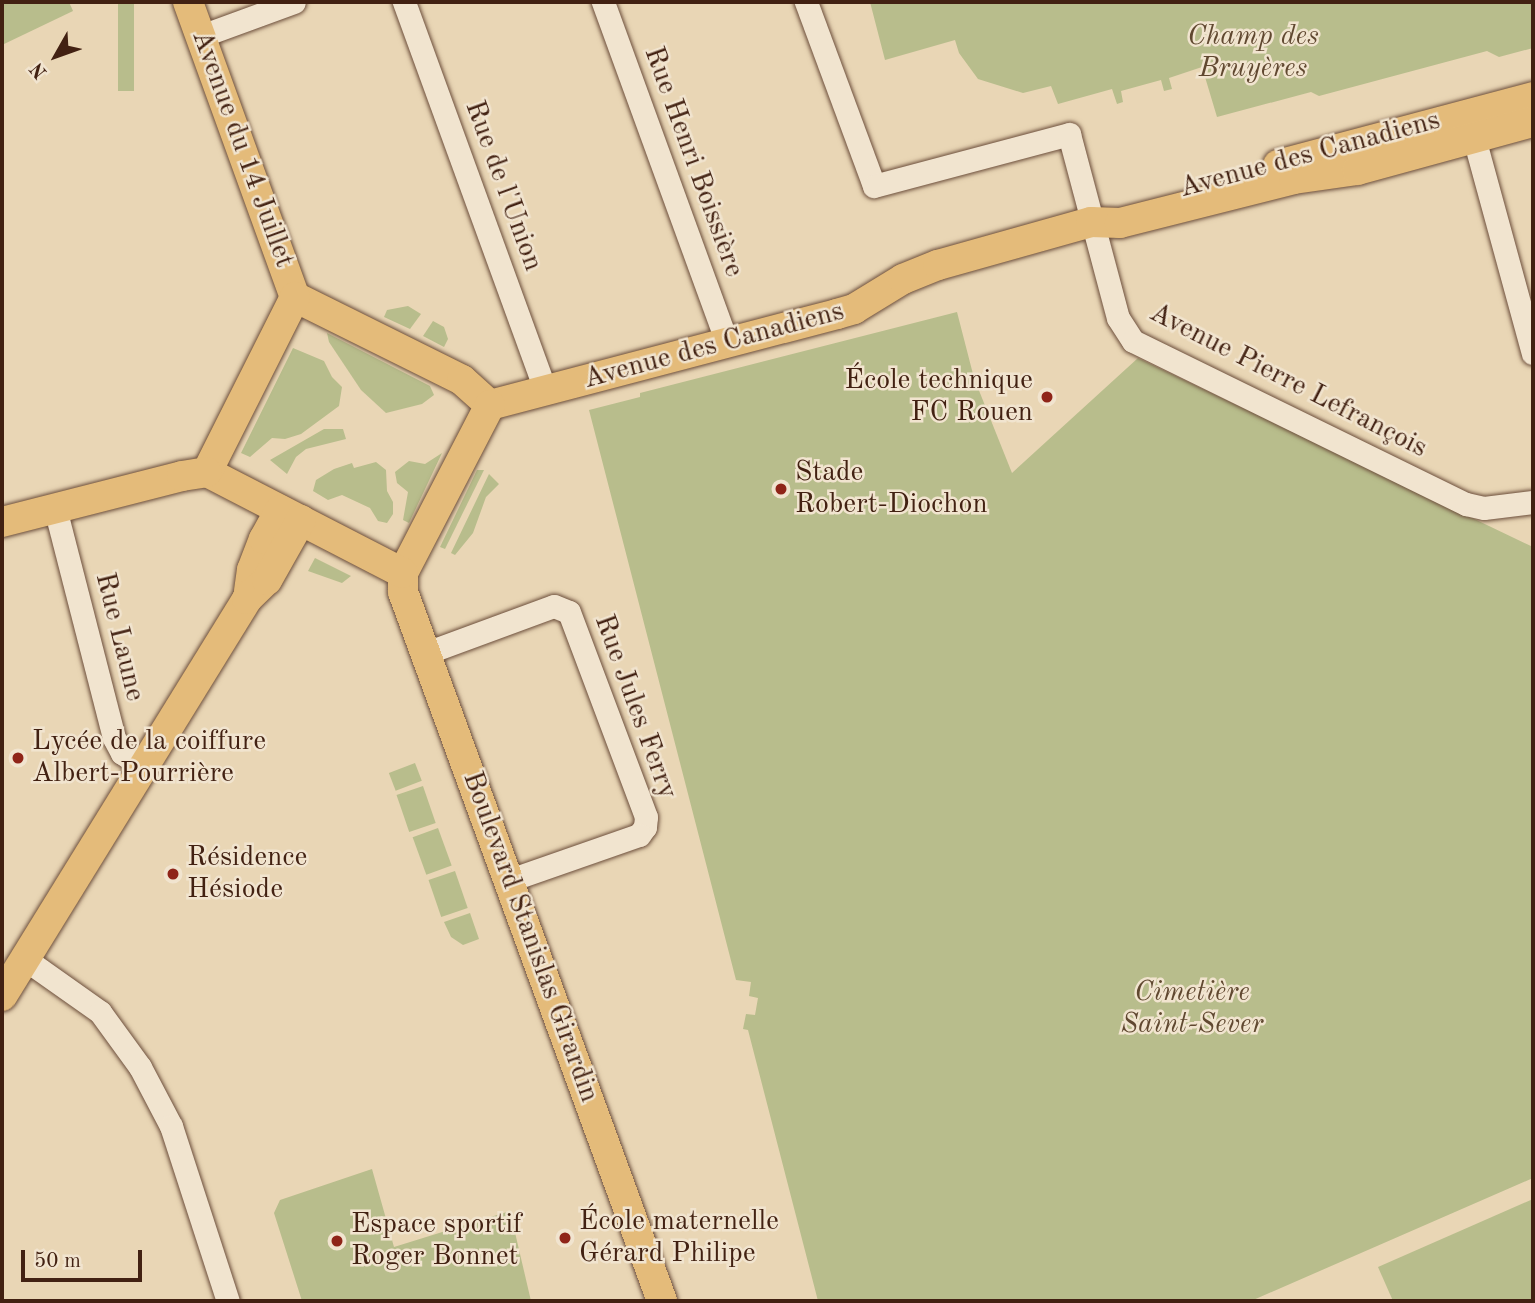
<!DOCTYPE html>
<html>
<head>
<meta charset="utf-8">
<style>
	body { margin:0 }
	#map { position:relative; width:1535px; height:1303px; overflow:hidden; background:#e9d6b5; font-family:"Old Standard TT",serif }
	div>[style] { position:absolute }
	.green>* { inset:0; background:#b8bd8c; transform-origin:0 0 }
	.roads { filter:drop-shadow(0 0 2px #6c4e3b) drop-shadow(0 0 2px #6c4e3b) }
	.minor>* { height:23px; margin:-11.5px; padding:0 11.5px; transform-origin:11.5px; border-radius:11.5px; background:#f1e4cf }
	.major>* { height:30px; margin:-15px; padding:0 15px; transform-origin:15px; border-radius:15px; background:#e4bb7a }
	.dots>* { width:19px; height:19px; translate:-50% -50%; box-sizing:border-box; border:4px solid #f1e4cf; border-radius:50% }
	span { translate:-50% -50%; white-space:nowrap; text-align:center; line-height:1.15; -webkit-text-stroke:5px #f1e4cf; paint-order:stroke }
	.park-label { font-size:28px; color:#604830; font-style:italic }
	.street-label { font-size:28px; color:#422112 }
	.poi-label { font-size:28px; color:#422112 }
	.right { translate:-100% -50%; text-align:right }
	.left { translate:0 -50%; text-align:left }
	.frame { position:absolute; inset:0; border:4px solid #422112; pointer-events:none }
	.north { position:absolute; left:21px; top:21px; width:70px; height:70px; -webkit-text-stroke:5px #f1e4cf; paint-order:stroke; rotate:230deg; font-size:19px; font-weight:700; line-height:28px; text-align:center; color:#422112 }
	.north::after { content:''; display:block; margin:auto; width:24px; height:32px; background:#422112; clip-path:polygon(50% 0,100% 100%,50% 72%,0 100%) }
	.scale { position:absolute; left:21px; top:1250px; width:121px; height:32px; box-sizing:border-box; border:4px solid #422112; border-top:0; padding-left:9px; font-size:21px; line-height:24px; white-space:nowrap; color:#422112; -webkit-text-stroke:5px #f1e4cf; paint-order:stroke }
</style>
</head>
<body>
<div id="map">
	<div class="green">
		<i style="clip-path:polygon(2px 2px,69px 2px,73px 11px,2px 45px)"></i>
		<i style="left:118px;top:2px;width:16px;height:89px"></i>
		<i style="clip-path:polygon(870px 2px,1533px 2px,1533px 48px,1499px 57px,1487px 51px,1319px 96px,1311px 92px,1217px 117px,1202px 67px,1169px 78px,1172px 89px,1164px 91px,1161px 80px,1121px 91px,1123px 102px,1117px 104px,1112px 89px,1058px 104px,1051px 86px,1023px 93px,978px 79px,959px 53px,955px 40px,885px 60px)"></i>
		<i style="clip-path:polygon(408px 306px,421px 314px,410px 329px,384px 317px,387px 310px)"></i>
		<i style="clip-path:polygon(957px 312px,974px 378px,1012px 473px,1138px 358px,1533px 547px,1533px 1178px,1251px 1301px,818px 1301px,748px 1030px,743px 1029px,746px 1014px,755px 1015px,758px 998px,749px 996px,751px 982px,736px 980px,589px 410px,640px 397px,640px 393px)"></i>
		<i style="clip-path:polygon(433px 321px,444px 327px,448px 339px,444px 347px,423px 336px)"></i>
		<i style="clip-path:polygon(327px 333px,430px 386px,434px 395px,422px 404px,386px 413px,361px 390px,329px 342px)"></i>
		<i style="clip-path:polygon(293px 348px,324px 361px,332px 377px,342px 387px,339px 406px,301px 434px,285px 439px,272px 438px,250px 457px,241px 453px)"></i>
		<i style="clip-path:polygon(324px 429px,343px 429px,346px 439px,306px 449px,296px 457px,287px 474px,270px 460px)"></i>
		<i style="clip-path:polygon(442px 453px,409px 523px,403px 520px,408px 492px,397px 483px,395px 472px,409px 461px,425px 464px)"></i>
		<i style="clip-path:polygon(376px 462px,386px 470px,387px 491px,393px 502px,393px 514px,387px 523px,378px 521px,370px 508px,342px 495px,328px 500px,313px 491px,316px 480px,334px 469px,352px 463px,354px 468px)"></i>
		<i style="clip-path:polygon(477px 470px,484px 470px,445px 549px,440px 547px)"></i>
		<i style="clip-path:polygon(489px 474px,499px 484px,486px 497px,473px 533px,455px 555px,451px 553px)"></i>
		<i style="clip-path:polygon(315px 558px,351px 576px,342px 583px,308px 571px)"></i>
		<i style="left:415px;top:763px;width:19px;height:28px;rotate:69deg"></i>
		<i style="left:423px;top:786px;width:39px;height:28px;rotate:71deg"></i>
		<i style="left:438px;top:828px;width:40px;height:27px;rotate:70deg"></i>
		<i style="left:455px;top:871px;width:39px;height:28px;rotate:71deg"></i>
		<i style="clip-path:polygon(470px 913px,479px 939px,463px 945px,451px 937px,444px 922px)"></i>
		<i style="clip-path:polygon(372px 1169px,394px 1247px,510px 1211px,531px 1301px,302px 1301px,274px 1213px,280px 1200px)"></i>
		<i style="clip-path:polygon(1533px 1199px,1533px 1301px,1393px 1301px,1378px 1267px)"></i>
	</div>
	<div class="roads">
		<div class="minor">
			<i style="left:404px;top:2px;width:413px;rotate:70deg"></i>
			<i style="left:603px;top:2px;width:363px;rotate:70deg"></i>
			<i style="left:806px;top:2px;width:196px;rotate:69.7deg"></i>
			<i style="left:874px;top:186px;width:202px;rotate:-14.9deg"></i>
			<i style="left:1069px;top:134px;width:190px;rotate:75.1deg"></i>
			<i style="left:1118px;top:318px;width:27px;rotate:57deg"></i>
			<i style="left:1133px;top:341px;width:371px;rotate:26.1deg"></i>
			<i style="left:1466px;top:504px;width:18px;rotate:13deg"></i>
			<i style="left:1484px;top:508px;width:49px;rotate:-7deg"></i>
			<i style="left:201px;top:36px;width:99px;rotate:-20.1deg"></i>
			<i style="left:1474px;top:138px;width:223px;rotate:74.7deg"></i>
			<i style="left:55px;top:508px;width:237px;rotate:75.6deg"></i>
			<i style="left:114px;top:738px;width:17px;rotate:62deg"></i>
			<i style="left:122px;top:753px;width:27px;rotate:34deg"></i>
			<i style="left:426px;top:653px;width:136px;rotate:-20.2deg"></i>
			<i style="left:554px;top:606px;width:16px;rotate:22deg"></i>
			<i style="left:569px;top:612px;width:219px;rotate:69.4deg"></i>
			<i style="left:646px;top:817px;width:10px;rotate:96deg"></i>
			<i style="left:645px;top:827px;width:10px;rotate:127deg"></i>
			<i style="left:639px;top:835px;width:137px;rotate:160.8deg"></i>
			<i style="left:25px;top:959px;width:92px;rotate:35.2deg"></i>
			<i style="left:100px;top:1012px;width:68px;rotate:54deg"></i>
			<i style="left:140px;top:1067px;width:67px;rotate:62.3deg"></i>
			<i style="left:171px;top:1126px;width:184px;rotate:72deg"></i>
		</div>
		<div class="major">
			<i style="left:188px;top:2px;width:314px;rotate:70.1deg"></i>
			<i style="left:1278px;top:165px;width:264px;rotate:-14.9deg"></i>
			<i style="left:295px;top:297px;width:186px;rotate:26.4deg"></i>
			<i style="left:462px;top:380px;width:38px;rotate:42deg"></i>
			<i style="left:490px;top:405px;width:359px;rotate:-14.7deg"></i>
			<i style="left:837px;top:314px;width:18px;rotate:-16deg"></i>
			<i style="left:854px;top:309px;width:57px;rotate:-31.5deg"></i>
			<i style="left:903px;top:279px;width:38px;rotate:-22deg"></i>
			<i style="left:938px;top:265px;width:159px;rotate:-15.7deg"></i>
			<i style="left:1091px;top:222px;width:29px;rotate:2deg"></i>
			<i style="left:1120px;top:223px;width:179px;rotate:-14.2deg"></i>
			<i style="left:1294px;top:179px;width:64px;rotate:-8.1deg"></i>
			<i style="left:1357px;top:170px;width:182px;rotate:-15.3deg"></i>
			<i style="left:490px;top:405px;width:189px;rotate:117.4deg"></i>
			<i style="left:403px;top:573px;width:19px;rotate:90deg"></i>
			<i style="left:403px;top:592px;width:755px;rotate:69.93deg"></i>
			<i style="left:207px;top:472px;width:220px;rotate:27.3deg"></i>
			<i style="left:207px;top:472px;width:196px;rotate:-63.3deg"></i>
			<i style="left:2px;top:522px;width:186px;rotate:-14.3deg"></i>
			<i style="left:182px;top:476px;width:25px;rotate:-9deg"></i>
			<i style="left:249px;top:591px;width:21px;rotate:-82deg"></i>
			<i style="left:252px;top:570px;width:33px;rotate:-69deg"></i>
			<i style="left:264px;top:539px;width:33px;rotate:-61deg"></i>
			<i style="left:2px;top:996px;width:467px;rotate:-58.3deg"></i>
			<i style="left:247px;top:599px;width:28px;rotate:-44deg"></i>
			<i style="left:267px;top:580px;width:69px;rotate:-60.5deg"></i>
		</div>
	</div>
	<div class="dots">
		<i style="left:1047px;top:397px;background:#8f2418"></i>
		<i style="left:781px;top:489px;background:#8f2418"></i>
		<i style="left:18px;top:758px;background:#8f2418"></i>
		<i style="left:173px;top:874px;background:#8f2418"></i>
		<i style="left:565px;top:1238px;background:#8f2418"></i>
		<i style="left:337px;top:1241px;background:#8f2418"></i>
	</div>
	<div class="park-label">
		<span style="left:1253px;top:53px">Champ des<br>Bruyères</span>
		<span style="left:1192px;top:1009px">Cimetière<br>Saint-Sever</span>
	</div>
	<div class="street-label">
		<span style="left:242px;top:149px;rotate:70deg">Avenue du 14 Juillet</span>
		<span style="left:1310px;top:155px;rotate:-15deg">Avenue des Canadiens</span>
		<span style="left:693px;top:162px;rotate:70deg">Rue Henri Boissière</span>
		<span style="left:503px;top:186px;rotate:70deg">Rue de l'Union</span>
		<span style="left:714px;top:346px;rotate:-15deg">Avenue des Canadiens</span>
		<span style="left:1288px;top:381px;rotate:27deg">Avenue Pierre Lefrançois</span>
		<span style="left:119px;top:637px;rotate:76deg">Rue Laune</span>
		<span style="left:635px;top:707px;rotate:70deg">Rue Jules Ferry</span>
		<span style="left:530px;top:937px;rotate:70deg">Boulevard Stanislas Girardin</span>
	</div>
	<div class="poi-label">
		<span class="right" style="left:1033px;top:397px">École technique<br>FC Rouen</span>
		<span class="left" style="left:795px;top:489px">Stade<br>Robert-Diochon</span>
		<span class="left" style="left:32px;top:758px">Lycée de la coiffure<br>Albert-Pourrière</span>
		<span class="left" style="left:187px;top:874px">Résidence<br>Hésiode</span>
		<span class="left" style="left:579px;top:1238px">École maternelle<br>Gérard Philipe</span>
		<span class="left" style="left:351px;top:1241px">Espace sportif<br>Roger Bonnet</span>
	</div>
	<div class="frame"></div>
	<div class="north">N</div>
	<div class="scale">50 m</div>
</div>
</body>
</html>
